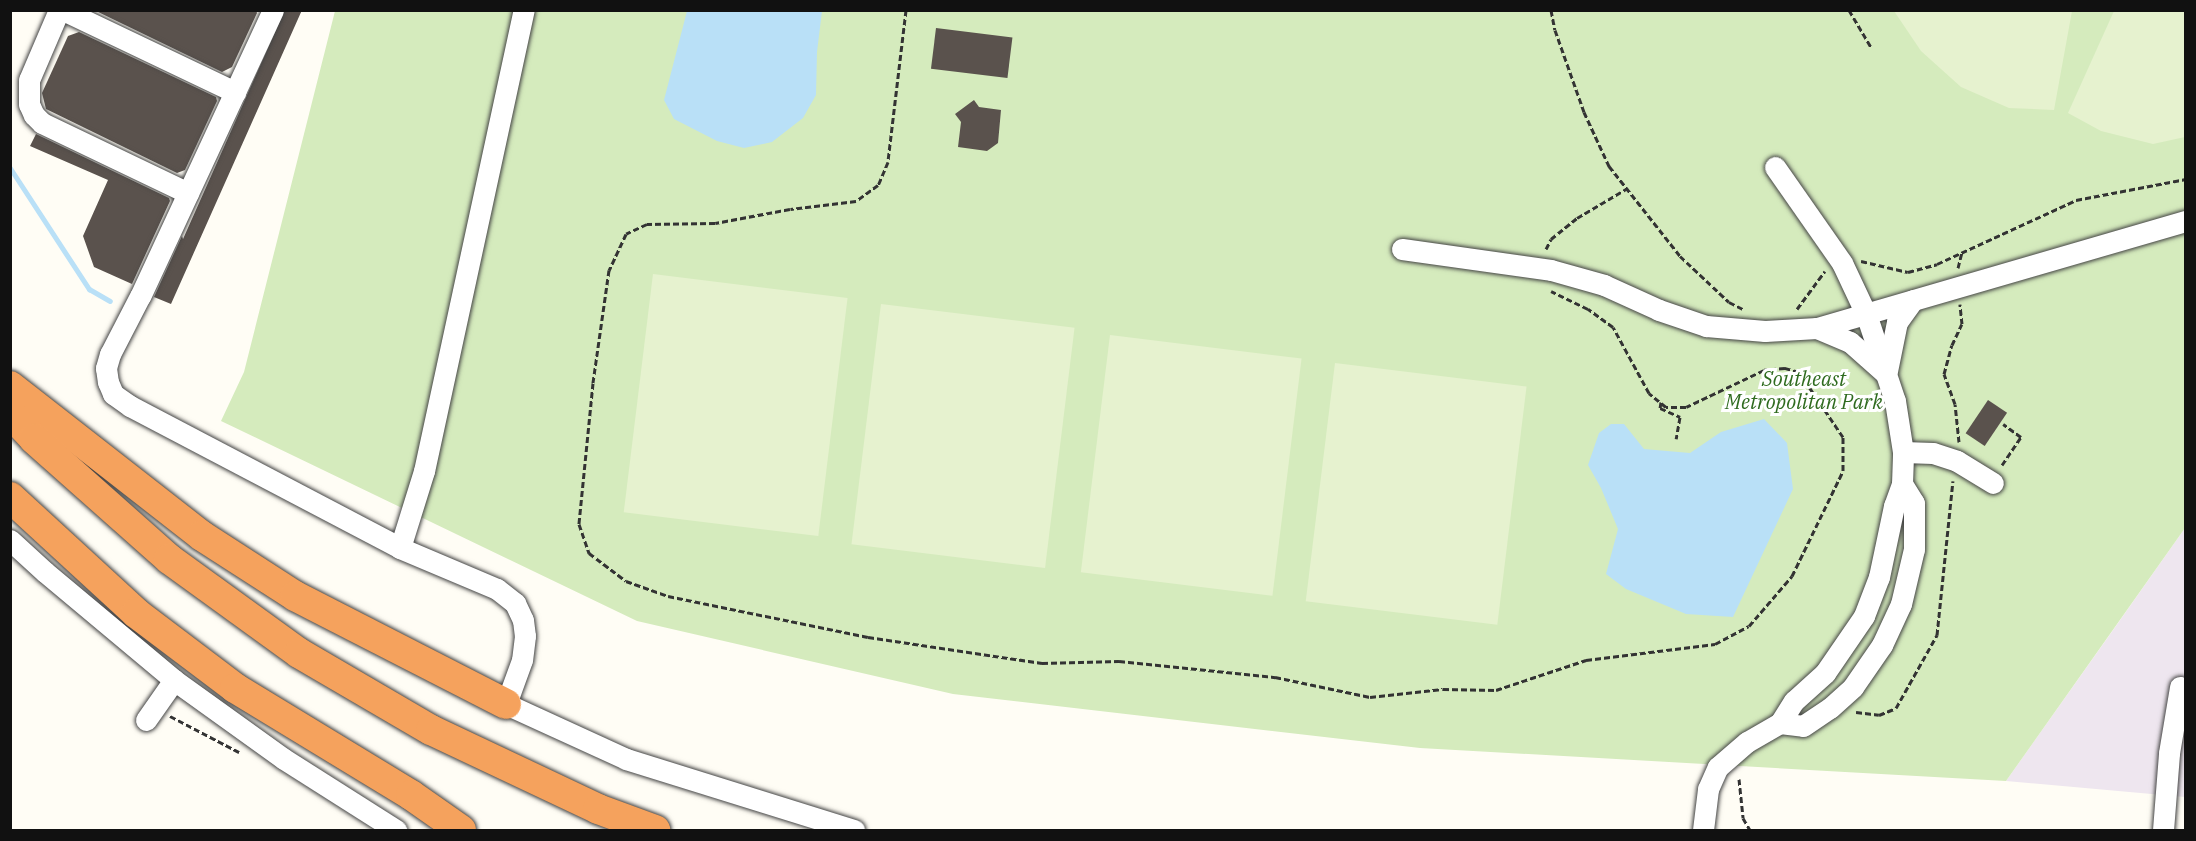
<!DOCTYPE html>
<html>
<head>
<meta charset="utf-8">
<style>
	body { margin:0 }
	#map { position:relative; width:2196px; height:841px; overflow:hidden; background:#fffdf5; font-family:"IBM Plex Serif",serif }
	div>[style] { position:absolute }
	.industrial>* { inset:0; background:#eee6ef }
	.green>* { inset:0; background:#d5ebbd }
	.pitch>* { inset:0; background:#e6f2cf; transform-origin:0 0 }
	.water>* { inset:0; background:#b9e0f7 }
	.stream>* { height:5px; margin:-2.5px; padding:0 2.5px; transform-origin:2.5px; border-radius:2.5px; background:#b9e0f7 }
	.building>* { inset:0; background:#5a524d; transform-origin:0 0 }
	.path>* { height:3px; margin-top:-1.5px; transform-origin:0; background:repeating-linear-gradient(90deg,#333 0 6px,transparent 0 9px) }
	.roads { filter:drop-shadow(0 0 2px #444) drop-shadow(0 0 2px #444) }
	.minor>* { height:21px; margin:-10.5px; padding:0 10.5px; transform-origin:10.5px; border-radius:10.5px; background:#fff }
	.highway>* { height:30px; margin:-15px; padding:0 15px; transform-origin:15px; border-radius:15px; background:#f5a25d }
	span { translate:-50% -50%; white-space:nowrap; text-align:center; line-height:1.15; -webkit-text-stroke:6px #fff; paint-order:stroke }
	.park-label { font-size:20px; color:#2f6b1f; font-style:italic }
	.frame { position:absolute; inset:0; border:12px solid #111; pointer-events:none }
</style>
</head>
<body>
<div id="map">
	<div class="industrial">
		<i style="clip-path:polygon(2185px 528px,2185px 797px,2006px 781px,2111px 633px)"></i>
	</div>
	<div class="green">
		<i style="clip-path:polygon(335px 11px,2185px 11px,2185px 528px,2006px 781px,1420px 748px,953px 694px,637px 621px,221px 421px,244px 372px)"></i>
	</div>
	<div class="pitch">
		<i style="clip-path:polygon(1894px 11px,2072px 11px,2054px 110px,2009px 108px,1961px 87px,1921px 51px)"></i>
		<i style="clip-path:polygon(2114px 11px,2185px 11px,2185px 137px,2153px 144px,2101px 131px,2068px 113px)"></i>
		<i style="left:653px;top:274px;width:196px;height:240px;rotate:7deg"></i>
		<i style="left:881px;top:304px;width:195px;height:242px;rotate:7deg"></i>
		<i style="left:1110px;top:335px;width:193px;height:239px;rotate:7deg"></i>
		<i style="left:1335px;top:363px;width:193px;height:240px;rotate:7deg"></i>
	</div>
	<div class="water">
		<i style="clip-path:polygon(687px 11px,822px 11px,817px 52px,816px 95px,803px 118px,772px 142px,744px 148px,717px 141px,674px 119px,664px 100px)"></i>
		<i style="clip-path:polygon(1764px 419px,1787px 443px,1793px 489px,1733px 617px,1686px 614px,1626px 589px,1606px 574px,1618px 529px,1601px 488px,1588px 465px,1599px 433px,1611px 424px,1624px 424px,1644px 449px,1690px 453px,1721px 432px)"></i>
	</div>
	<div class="stream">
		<i style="left:10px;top:168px;width:145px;rotate:56.9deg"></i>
		<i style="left:89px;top:289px;width:24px;rotate:30deg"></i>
	</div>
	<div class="building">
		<i style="clip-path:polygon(94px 10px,256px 10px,257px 13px,232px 67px,222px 72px)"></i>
		<i style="clip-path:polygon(285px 10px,302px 10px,171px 304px,154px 297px,182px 236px,183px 239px)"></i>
		<i style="left:936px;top:28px;width:77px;height:41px;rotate:7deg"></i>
		<i style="clip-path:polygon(79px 32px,216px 97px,217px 101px,185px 170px,177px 173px,46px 109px,42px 93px,68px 36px)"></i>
		<i style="clip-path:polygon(974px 100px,979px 107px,1001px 110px,998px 143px,987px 151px,958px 147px,961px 122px,955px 114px)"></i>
		<i style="clip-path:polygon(36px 134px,169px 198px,170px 201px,132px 284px,94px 267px,83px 236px,108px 180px,30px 146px)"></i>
		<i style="left:1988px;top:400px;width:23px;height:40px;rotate:34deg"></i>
	</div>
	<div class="path">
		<i style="left:906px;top:10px;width:153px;rotate:96.8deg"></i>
		<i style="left:888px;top:162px;width:25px;rotate:113deg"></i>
		<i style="left:878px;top:185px;width:27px;rotate:144deg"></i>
		<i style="left:856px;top:201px;width:66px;rotate:173.1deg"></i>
		<i style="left:790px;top:209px;width:76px;rotate:169.4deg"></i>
		<i style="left:715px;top:223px;width:68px;rotate:179.2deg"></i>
		<i style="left:647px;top:224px;width:23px;rotate:155deg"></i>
		<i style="left:626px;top:234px;width:40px;rotate:115deg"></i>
		<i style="left:609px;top:270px;width:114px;rotate:98.1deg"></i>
		<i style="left:593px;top:383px;width:142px;rotate:95.7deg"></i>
		<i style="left:579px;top:524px;width:31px;rotate:71deg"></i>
		<i style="left:589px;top:553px;width:46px;rotate:37.1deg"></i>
		<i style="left:626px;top:581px;width:45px;rotate:19.7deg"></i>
		<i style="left:668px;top:596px;width:204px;rotate:11.6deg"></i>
		<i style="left:868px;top:637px;width:176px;rotate:8.5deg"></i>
		<i style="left:1042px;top:663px;width:77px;rotate:-1.5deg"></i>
		<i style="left:1119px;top:661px;width:157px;rotate:5.9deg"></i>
		<i style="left:1275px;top:677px;width:97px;rotate:11.9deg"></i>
		<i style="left:1370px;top:697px;width:73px;rotate:-6.3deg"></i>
		<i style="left:1443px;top:689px;width:53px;rotate:1.1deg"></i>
		<i style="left:1496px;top:690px;width:95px;rotate:-18.4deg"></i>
		<i style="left:1586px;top:660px;width:130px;rotate:-7.1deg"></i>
		<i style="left:1715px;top:644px;width:38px;rotate:-28deg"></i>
		<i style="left:1749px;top:626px;width:66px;rotate:-49.3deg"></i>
		<i style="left:1792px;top:576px;width:117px;rotate:-64.1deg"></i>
		<i style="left:1843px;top:471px;width:34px;rotate:-90deg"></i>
		<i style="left:1843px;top:437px;width:78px;rotate:-124.1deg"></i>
		<i style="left:1799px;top:372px;width:15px;rotate:-164deg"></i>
		<i style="left:1785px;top:368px;width:21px;rotate:175deg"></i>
		<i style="left:1764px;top:370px;width:86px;rotate:154.6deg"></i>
		<i style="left:1686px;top:407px;width:20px;rotate:180deg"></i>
		<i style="left:1666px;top:407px;width:22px;rotate:-141deg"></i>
		<i style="left:1649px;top:393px;width:75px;rotate:-118.6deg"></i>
		<i style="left:1613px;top:327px;width:31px;rotate:-144deg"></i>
		<i style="left:1588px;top:309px;width:41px;rotate:-154.1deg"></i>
		<i style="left:1551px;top:10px;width:20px;rotate:79deg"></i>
		<i style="left:1555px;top:30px;width:87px;rotate:70.5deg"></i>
		<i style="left:1584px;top:112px;width:60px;rotate:65.2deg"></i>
		<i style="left:1609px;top:166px;width:115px;rotate:51.7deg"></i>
		<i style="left:1680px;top:256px;width:67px;rotate:43.2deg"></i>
		<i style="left:1729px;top:302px;width:16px;rotate:27deg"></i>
		<i style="left:1849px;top:10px;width:43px;rotate:59.3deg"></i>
		<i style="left:1546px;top:249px;width:11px;rotate:-63deg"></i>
		<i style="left:1551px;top:239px;width:33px;rotate:-39deg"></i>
		<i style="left:1577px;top:218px;width:57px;rotate:-30.6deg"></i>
		<i style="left:1861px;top:261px;width:48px;rotate:13.2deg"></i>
		<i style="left:1908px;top:272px;width:30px;rotate:-15deg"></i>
		<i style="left:1937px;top:264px;width:153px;rotate:-24.7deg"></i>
		<i style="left:2076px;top:200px;width:112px;rotate:-10.8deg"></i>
		<i style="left:1958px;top:268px;width:16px;rotate:-76deg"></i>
		<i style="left:1797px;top:309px;width:47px;rotate:-53.6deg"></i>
		<i style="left:1661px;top:402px;width:6px;rotate:99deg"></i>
		<i style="left:1660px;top:408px;width:22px;rotate:24deg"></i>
		<i style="left:1680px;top:417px;width:22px;rotate:100deg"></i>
		<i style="left:1959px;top:442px;width:38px;rotate:-96deg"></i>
		<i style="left:1955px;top:404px;width:32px;rotate:-110deg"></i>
		<i style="left:1944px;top:374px;width:30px;rotate:-75deg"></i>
		<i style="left:1952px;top:345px;width:23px;rotate:-65deg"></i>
		<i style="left:1962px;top:324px;width:20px;rotate:-96deg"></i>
		<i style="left:2002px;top:465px;width:34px;rotate:-56deg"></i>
		<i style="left:2021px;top:437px;width:22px;rotate:-144deg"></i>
		<i style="left:1856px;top:712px;width:23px;rotate:7deg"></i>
		<i style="left:1879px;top:715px;width:18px;rotate:-22deg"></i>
		<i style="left:1896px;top:708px;width:84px;rotate:-60.7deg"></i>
		<i style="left:1937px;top:635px;width:155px;rotate:-84.1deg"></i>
		<i style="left:170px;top:716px;width:78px;rotate:27.6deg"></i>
		<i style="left:1739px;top:779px;width:39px;rotate:84deg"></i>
		<i style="left:1743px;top:818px;width:14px;rotate:60deg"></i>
	</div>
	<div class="roads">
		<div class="minor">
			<i style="left:59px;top:10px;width:76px;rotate:113.2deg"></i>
			<i style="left:29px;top:80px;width:24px;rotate:90deg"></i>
			<i style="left:29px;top:104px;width:12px;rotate:66deg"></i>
			<i style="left:34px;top:115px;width:11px;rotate:45deg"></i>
			<i style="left:42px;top:123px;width:162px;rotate:25.6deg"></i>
			<i style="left:63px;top:10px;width:191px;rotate:25.5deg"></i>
			<i style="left:273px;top:10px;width:315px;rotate:114.9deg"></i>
			<i style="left:140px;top:296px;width:65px;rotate:117.3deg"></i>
			<i style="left:110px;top:354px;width:15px;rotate:106deg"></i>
			<i style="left:106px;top:368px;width:14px;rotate:82deg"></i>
			<i style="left:108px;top:382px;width:13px;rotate:67deg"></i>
			<i style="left:113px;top:394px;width:21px;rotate:35deg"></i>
			<i style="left:130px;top:406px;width:305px;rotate:27.7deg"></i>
			<i style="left:400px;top:548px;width:105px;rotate:22.9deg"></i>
			<i style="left:497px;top:589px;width:23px;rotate:38deg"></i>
			<i style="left:515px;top:603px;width:19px;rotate:65deg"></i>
			<i style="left:523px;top:620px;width:16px;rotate:83deg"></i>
			<i style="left:525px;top:636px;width:24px;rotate:97deg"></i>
			<i style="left:522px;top:660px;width:47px;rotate:110deg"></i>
			<i style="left:506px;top:704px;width:132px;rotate:24.6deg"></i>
			<i style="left:626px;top:759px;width:239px;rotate:17.3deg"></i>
			<i style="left:1402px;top:249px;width:150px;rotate:8deg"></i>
			<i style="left:1551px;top:270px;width:55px;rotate:15.8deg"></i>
			<i style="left:1604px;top:285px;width:60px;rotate:24.4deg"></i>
			<i style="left:1659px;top:310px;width:50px;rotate:18.8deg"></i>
			<i style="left:1706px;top:326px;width:59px;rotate:4.8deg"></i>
			<i style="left:1765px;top:331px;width:52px;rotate:-3.3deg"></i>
			<i style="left:1817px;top:328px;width:384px;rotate:-16.2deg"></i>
			<i style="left:1817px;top:328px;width:36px;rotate:23deg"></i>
			<i style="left:1850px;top:342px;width:47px;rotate:41.5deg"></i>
			<i style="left:1887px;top:371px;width:50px;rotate:-78.5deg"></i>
			<i style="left:1897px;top:322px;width:27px;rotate:-54deg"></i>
			<i style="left:1903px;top:452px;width:30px;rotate:2deg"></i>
			<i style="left:1933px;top:453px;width:25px;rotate:18deg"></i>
			<i style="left:1957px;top:461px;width:42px;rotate:31.4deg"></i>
			<i style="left:10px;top:540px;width:47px;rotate:42.4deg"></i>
			<i style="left:45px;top:572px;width:168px;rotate:39.9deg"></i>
			<i style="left:174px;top:680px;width:135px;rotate:35.7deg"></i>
			<i style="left:284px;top:759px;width:133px;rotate:32.4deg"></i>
			<i style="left:400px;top:548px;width:81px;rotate:-72.7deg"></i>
			<i style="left:424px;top:471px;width:472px;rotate:-77.8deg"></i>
			<i style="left:146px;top:720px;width:49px;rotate:-55deg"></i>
			<i style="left:1780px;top:723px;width:23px;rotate:7deg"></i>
			<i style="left:1803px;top:726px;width:32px;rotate:-34deg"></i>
			<i style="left:1830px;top:708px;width:31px;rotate:-42deg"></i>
			<i style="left:1853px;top:687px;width:51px;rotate:-55.4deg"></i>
			<i style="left:1882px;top:645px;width:45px;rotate:-65.1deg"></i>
			<i style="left:1901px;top:604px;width:57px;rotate:-76.7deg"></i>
			<i style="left:1914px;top:549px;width:46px;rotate:-90deg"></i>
			<i style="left:1914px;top:503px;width:22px;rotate:-122deg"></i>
			<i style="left:1703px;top:830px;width:41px;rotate:-83deg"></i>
			<i style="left:1708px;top:789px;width:24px;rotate:-66deg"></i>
			<i style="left:1718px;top:767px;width:38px;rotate:-41deg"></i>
			<i style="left:1747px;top:742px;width:38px;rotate:-30deg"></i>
			<i style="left:1780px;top:723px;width:26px;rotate:-58deg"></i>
			<i style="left:1794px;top:701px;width:42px;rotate:-42.1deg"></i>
			<i style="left:1825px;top:673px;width:69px;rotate:-55.6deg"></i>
			<i style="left:1864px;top:616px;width:42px;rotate:-69deg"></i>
			<i style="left:1879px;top:577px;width:73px;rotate:-78.1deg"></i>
			<i style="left:1894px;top:506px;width:23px;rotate:-70deg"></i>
			<i style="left:1902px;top:484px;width:32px;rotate:-88deg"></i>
			<i style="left:1903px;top:452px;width:52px;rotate:-98.9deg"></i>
			<i style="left:1895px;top:401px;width:92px;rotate:-108.4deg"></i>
			<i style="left:1866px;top:314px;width:56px;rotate:-115.2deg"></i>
			<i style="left:1842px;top:263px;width:117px;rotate:-124.9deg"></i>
			<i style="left:2163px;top:830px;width:77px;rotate:-85.5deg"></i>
			<i style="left:2169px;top:753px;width:67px;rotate:-80.5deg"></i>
		</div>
		<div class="highway">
			<i style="left:10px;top:386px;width:244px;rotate:38deg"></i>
			<i style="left:202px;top:536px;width:111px;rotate:32.8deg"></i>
			<i style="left:295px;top:596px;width:237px;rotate:27.1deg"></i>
			<i style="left:10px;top:413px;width:35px;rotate:47deg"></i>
			<i style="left:34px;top:439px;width:181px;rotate:41.6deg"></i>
			<i style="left:169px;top:559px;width:160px;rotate:35.9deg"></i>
			<i style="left:299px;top:653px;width:153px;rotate:30.3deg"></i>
			<i style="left:431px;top:730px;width:185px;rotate:25.3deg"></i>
			<i style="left:598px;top:809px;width:61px;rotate:20.2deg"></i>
			<i style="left:10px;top:497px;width:171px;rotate:42.6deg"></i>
			<i style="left:136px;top:613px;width:124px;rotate:37.1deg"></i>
			<i style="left:235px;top:688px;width:206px;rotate:31.3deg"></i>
			<i style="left:411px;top:795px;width:61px;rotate:35deg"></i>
		</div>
	</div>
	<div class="park-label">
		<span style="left:1804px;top:390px">Southeast<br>Metropolitan Park</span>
	</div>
	<div class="frame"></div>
</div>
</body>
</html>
